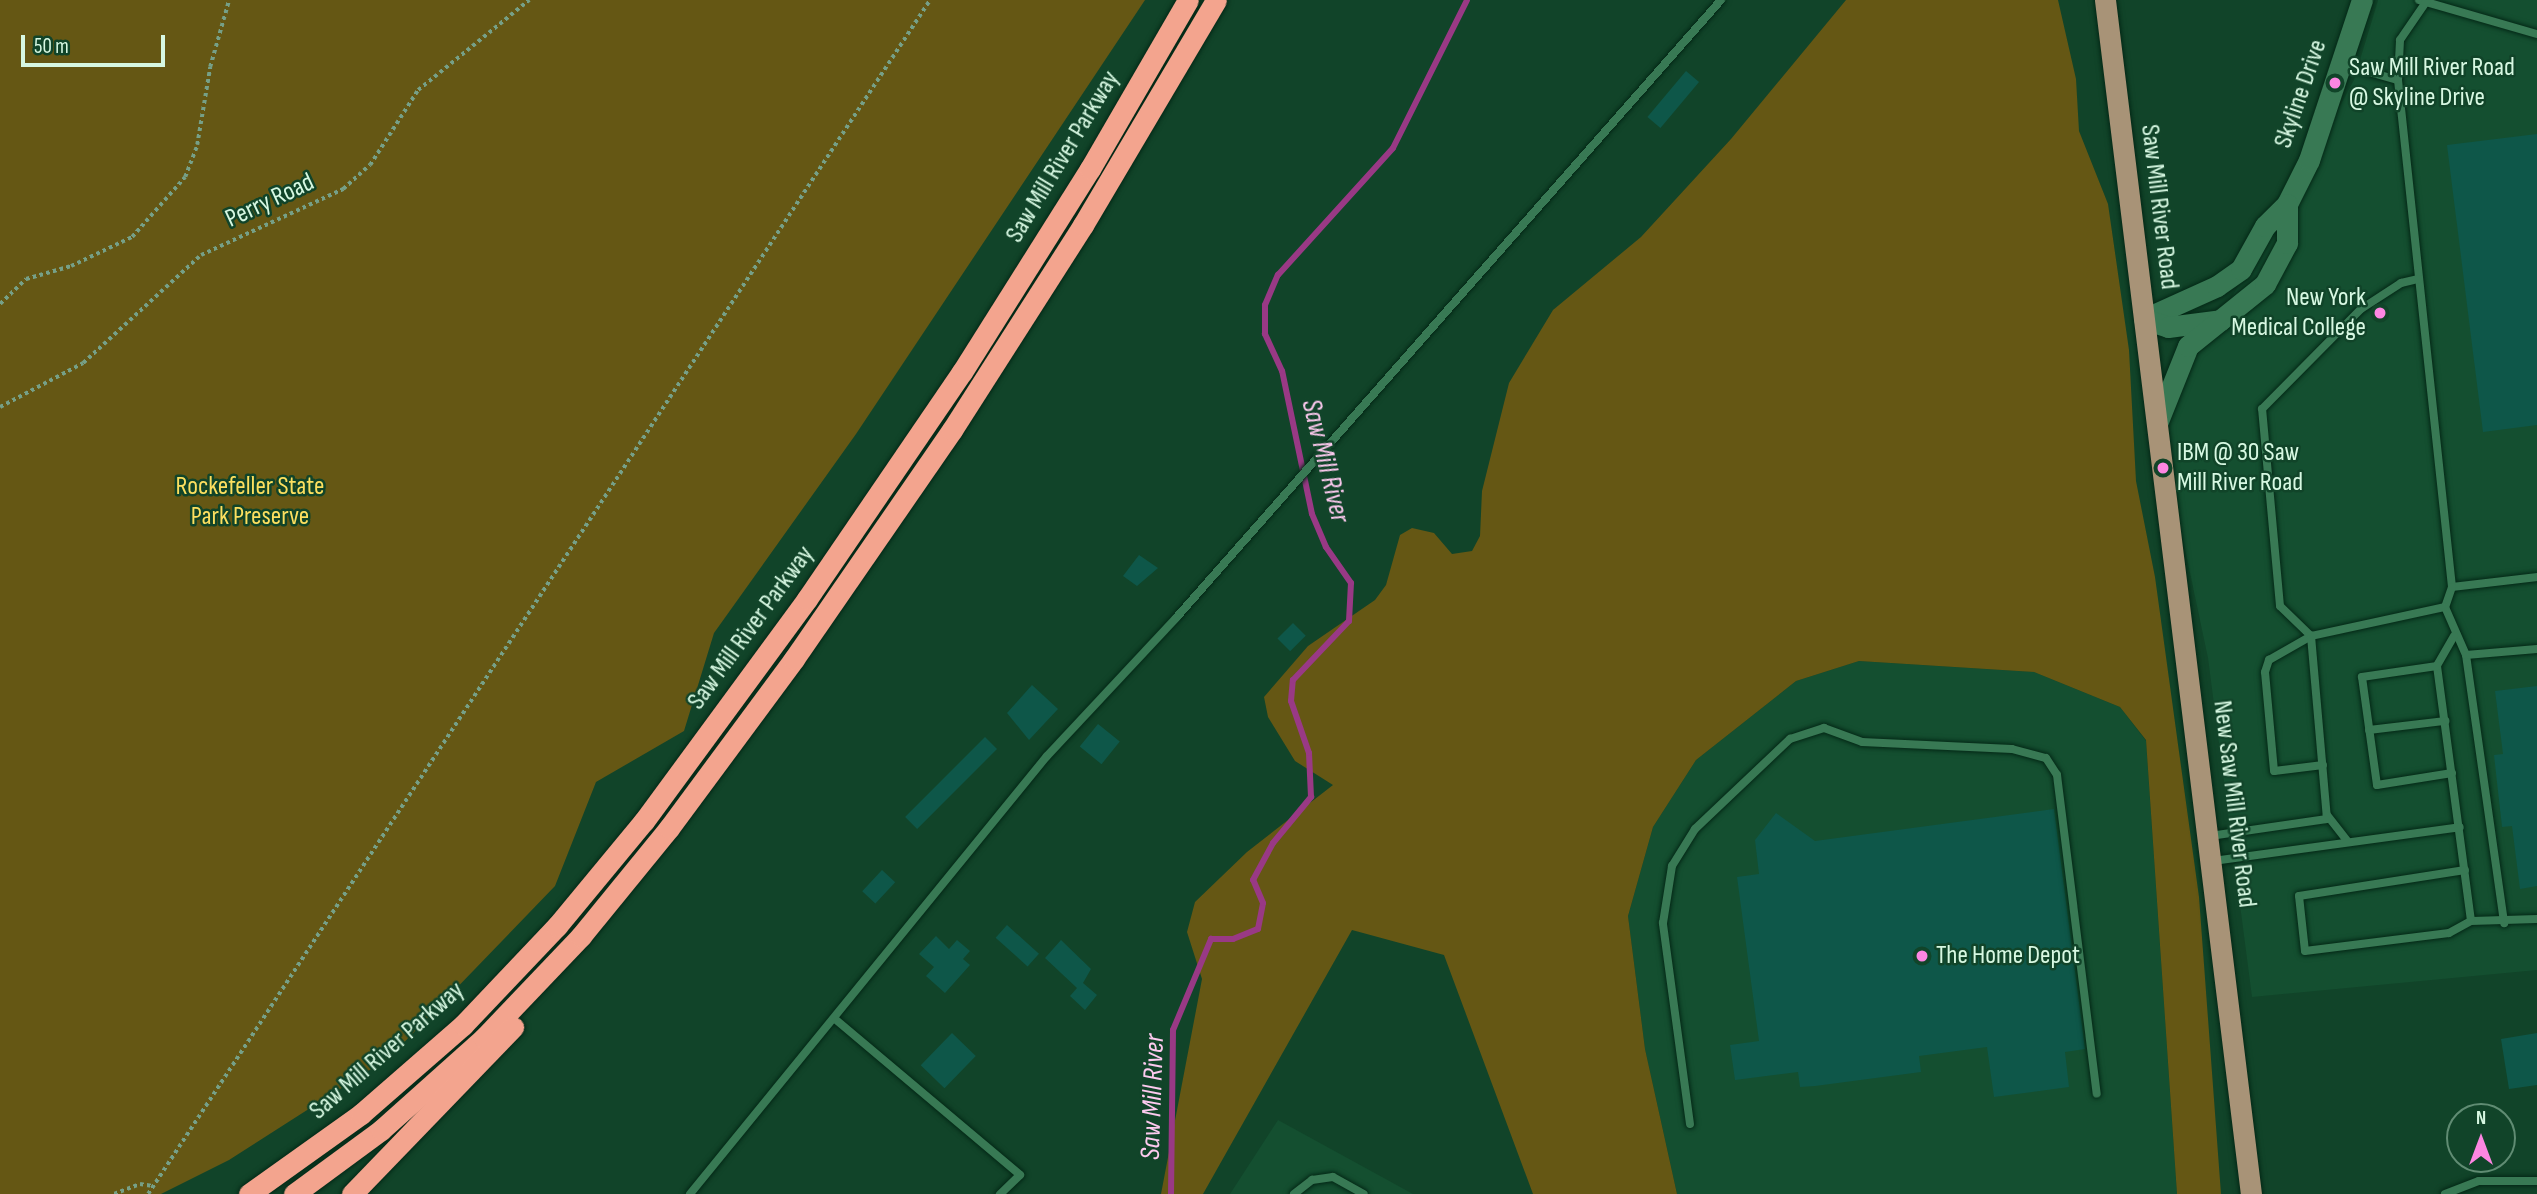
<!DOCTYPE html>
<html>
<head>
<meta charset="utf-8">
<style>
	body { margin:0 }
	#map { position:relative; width:2537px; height:1194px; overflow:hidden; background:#114429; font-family:"Sofia Sans Condensed",sans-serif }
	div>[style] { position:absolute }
	.built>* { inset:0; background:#144f30 }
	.green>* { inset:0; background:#655714 }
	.stream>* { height:6px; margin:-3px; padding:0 3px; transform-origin:3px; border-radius:3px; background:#993985 }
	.building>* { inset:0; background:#0e5749; transform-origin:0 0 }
	.path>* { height:3.5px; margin-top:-1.75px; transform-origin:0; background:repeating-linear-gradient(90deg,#76a087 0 3.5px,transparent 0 7px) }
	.roads { filter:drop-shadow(0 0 2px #042816) drop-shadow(0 0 2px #042816) }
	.lane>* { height:8px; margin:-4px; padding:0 4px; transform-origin:4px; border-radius:4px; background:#387954 }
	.secondary>* { height:21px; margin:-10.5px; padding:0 10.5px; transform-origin:10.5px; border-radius:10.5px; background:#387954 }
	.primary>* { height:21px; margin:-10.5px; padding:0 10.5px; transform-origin:10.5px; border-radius:10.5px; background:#a89377 }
	.highway>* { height:21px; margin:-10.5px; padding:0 10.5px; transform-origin:10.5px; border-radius:10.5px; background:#f3a48e }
	.dots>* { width:19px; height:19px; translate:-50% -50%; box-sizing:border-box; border:4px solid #114429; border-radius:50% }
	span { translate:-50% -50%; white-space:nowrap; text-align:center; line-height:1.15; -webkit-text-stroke:5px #114429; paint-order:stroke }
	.poi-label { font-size:26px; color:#d7f8e2 }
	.left { translate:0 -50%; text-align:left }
	.right { translate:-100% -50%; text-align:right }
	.street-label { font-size:26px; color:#d7f8e2 }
	.park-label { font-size:26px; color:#fcdf5f }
	.water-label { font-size:28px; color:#fdcaef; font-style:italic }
	.north { position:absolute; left:2446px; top:1103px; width:70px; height:70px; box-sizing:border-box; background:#114429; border:2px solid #608c73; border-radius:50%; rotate:0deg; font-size:19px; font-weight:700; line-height:28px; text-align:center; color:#d7f8e2 }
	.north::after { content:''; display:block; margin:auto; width:24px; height:32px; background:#fd86e2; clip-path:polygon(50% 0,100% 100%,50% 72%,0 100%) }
	.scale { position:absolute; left:21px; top:35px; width:144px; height:32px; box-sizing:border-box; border:4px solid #d7f8e2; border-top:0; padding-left:9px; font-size:21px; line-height:24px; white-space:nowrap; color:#d7f8e2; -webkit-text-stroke:5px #114429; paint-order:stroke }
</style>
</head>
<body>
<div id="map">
	<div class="built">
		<i style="clip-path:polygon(2378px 0,2537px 0,2537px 970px,2252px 997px,2208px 658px,2158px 421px,2287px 204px,2354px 80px)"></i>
		<i style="clip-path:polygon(1859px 661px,2034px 672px,2120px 707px,2146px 741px,2177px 1194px,1677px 1194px,1645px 1049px,1628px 916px,1653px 827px,1696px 760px,1796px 681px)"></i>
		<i style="clip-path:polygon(1278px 1120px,1413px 1194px,1230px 1194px)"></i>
	</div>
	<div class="green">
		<i style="clip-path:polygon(0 0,1145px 0,856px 434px,714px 633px,684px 731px,596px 782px,555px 886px,390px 1057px,229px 1160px,161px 1194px,0 1194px)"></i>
		<i style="clip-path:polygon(1846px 0,2058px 0,2076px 79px,2079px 131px,2108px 204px,2129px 350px,2136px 481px,2155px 577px,2199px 897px,2221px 1194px,2177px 1194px,2146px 740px,2120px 707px,2034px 672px,1859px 661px,1796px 681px,1696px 760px,1653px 827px,1628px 916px,1645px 1049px,1677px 1194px,1533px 1194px,1444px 955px,1352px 930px,1203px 1194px,1161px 1194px,1202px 979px,1187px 932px,1195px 902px,1247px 852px,1333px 785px,1295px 761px,1268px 717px,1264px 697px,1308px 646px,1375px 600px,1386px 585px,1400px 535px,1412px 528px,1434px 533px,1452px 554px,1472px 551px,1480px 536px,1482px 491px,1509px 383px,1553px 310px,1641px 237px,1731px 139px)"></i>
	</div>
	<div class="stream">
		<i style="left:1171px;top:1194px;width:164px;rotate:-89.3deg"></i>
		<i style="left:1173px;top:1030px;width:99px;rotate:-67.3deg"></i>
		<i style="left:1211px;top:939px;width:22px"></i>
		<i style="left:1233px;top:939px;width:27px;rotate:-22deg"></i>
		<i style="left:1258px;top:929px;width:26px;rotate:-79deg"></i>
		<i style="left:1263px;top:903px;width:25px;rotate:-113deg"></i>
		<i style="left:1253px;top:880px;width:42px;rotate:-61.6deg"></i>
		<i style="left:1273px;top:843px;width:60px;rotate:-50.4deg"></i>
		<i style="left:1311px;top:797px;width:44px;rotate:-92.6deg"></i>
		<i style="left:1309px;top:753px;width:55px;rotate:-109.1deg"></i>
		<i style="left:1291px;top:701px;width:21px;rotate:-85deg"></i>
		<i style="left:1293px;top:680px;width:81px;rotate:-46.5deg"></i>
		<i style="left:1349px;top:621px;width:38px;rotate:-87deg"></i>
		<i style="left:1351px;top:583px;width:44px;rotate:-124.8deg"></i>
		<i style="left:1326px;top:547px;width:36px;rotate:-113deg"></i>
		<i style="left:1312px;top:514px;width:146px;rotate:-101.8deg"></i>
		<i style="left:1282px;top:371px;width:41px;rotate:-114.7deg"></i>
		<i style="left:1265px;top:334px;width:29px;rotate:-90deg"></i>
		<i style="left:1265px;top:305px;width:33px;rotate:-67deg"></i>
		<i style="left:1278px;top:275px;width:171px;rotate:-47.8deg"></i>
		<i style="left:1393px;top:148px;width:165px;rotate:-63.4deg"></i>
	</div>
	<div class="building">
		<i style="left:1686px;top:71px;width:17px;height:60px;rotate:40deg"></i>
		<i style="clip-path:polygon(2537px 134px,2537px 425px,2483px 432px,2447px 145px)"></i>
		<i style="clip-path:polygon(1139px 555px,1158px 568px,1137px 586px,1123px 576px)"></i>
		<i style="left:1293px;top:623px;width:18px;height:22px;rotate:45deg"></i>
		<i style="clip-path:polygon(1032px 685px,1058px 709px,1029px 740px,1007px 713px)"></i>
		<i style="clip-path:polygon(2537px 686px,2537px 886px,2520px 889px,2512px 826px,2502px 827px,2494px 755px,2503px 754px,2495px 691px)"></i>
		<i style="left:1098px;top:724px;width:28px;height:29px;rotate:39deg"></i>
		<i style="left:985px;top:737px;width:17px;height:113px;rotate:45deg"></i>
		<i style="clip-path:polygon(2054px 809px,2085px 1049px,2065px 1052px,2069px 1087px,1994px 1097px,1987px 1047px,1919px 1056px,1921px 1072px,1815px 1086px,1800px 1087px,1798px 1072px,1735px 1080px,1730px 1045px,1759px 1041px,1737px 877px,1759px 874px,1755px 840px,1776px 813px,1815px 841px)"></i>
		<i style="left:882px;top:870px;width:18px;height:29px;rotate:43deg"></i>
		<i style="left:1007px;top:925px;width:43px;height:17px;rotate:42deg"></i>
		<i style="clip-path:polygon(936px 936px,949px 949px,957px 940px,970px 951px,963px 959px,970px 965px,945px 993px,926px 976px,934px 967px,919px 954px)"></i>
		<i style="clip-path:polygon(1061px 940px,1091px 969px,1083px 983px,1097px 995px,1085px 1010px,1070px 996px,1077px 988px,1045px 958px)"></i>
		<i style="left:952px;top:1033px;width:33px;height:45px;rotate:44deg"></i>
		<i style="clip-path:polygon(2537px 1033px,2537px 1085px,2509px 1089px,2501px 1039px)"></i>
	</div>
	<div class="path">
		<i style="left:0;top:304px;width:36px;rotate:-44deg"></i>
		<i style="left:26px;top:279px;width:47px;rotate:-16.1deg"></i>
		<i style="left:71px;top:266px;width:68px;rotate:-25.4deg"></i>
		<i style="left:132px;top:237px;width:80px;rotate:-48.5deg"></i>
		<i style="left:185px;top:177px;width:34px;rotate:-69deg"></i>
		<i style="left:197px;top:145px;width:79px;rotate:-80.5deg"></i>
		<i style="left:210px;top:67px;width:70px;rotate:-74.2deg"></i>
		<i style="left:0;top:407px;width:94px;rotate:-27.9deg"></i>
		<i style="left:83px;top:363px;width:160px;rotate:-42.5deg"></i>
		<i style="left:201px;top:255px;width:157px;rotate:-24.9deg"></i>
		<i style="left:343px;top:189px;width:36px;rotate:-42deg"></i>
		<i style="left:370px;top:165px;width:89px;rotate:-57.4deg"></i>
		<i style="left:418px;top:90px;width:143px;rotate:-39deg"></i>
		<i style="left:114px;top:1194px;width:28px;rotate:-21deg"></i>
		<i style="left:140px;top:1184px;width:13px;rotate:9deg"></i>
		<i style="left:148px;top:1194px;width:1427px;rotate:-56.78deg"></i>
	</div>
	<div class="roads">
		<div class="lane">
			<i style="left:2419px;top:0;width:123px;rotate:16.1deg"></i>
			<i style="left:2341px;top:64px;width:59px;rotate:15.7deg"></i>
			<i style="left:2398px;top:80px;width:510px;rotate:83.92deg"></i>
			<i style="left:2452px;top:587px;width:86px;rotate:-6.7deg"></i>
			<i style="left:2398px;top:80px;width:40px;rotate:-87.1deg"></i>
			<i style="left:2400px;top:40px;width:46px;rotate:-55.6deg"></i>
			<i style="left:2452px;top:587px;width:21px;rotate:109deg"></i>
			<i style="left:2445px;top:607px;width:52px;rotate:66.4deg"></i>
			<i style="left:2466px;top:655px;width:271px;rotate:81.9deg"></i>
			<i style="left:2454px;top:636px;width:34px;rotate:120deg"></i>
			<i style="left:2437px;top:666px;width:257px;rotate:82.4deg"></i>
			<i style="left:2471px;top:921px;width:66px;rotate:-1.7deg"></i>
			<i style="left:2466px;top:655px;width:71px;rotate:-4.8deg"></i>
			<i style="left:2437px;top:666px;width:76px;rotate:171.7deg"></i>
			<i style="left:2362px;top:677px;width:109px;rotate:82.1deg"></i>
			<i style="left:2377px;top:785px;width:76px;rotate:-9.1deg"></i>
			<i style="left:2369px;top:730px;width:77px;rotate:-6.8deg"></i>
			<i style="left:2323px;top:765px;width:49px;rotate:173deg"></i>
			<i style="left:2274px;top:771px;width:99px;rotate:-95.2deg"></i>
			<i style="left:2265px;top:672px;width:13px;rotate:-72deg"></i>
			<i style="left:2269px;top:660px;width:48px;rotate:-29.7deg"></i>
			<i style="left:2311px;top:636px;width:43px;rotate:-135.9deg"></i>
			<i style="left:2280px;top:606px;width:198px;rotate:-95.2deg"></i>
			<i style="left:2262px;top:409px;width:141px;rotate:-45.3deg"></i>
			<i style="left:2361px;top:309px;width:48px;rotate:-33deg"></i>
			<i style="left:2401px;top:283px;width:18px;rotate:-13deg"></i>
			<i style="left:2327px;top:815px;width:34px;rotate:52deg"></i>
			<i style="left:2210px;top:836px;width:118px;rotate:-8.3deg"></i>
			<i style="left:2327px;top:819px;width:184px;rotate:-95deg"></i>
			<i style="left:2311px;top:636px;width:137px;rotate:-12.2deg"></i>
			<i style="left:2213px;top:861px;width:249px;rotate:-7.8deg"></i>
			<i style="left:2465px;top:870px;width:168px;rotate:171.1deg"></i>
			<i style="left:2299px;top:896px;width:55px;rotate:83.8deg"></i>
			<i style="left:2305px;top:951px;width:145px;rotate:-7.1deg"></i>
			<i style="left:2449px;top:933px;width:25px;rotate:-29deg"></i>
			<i style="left:835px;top:1019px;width:242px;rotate:40.1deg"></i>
			<i style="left:1020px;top:1175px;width:28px;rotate:136deg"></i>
			<i style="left:1690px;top:1124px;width:203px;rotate:-97.7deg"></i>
			<i style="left:1663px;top:923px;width:58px;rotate:-81deg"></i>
			<i style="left:1672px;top:866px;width:44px;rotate:-58.1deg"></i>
			<i style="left:1695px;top:829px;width:131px;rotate:-43.5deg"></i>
			<i style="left:1790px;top:739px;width:36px;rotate:-18deg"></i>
			<i style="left:1824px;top:728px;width:40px;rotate:20.2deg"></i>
			<i style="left:1862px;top:742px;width:150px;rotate:2.7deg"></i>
			<i style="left:2012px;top:749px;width:35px;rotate:15deg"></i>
			<i style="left:2046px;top:758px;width:20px;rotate:57deg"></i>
			<i style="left:2057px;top:775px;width:321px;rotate:82.9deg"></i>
			<i style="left:690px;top:1194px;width:565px;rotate:-50.82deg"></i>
			<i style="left:1047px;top:756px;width:189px;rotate:-46.9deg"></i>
			<i style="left:1176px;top:618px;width:824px;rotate:-48.59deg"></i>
			<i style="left:1294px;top:1194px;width:23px;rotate:-38deg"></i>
			<i style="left:1312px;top:1180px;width:21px;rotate:-8deg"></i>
			<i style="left:1333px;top:1177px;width:35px;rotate:29deg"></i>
			<i style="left:2445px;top:1194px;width:36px;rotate:-21deg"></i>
			<i style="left:2479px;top:1181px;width:58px"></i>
		</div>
		<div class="secondary">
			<i style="left:2144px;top:319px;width:80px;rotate:-24.3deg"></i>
			<i style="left:2217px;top:286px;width:29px;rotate:-35deg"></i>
			<i style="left:2241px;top:269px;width:49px;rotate:-60.8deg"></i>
			<i style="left:2265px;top:226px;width:31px;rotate:-45deg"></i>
			<i style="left:2287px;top:204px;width:49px;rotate:-63.4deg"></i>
			<i style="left:2309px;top:160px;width:169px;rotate:-71.7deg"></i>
			<i style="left:2144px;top:319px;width:25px;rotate:18deg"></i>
			<i style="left:2168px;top:327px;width:53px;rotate:-7.5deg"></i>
			<i style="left:2158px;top:421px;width:81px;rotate:-68.2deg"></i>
			<i style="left:2188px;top:346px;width:99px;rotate:-38.8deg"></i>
			<i style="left:2265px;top:284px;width:47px;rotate:-61.8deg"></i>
			<i style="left:2287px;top:243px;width:39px;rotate:-90deg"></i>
		</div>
		<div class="primary">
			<i style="left:2105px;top:0;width:1203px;rotate:83.03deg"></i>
		</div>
		<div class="highway">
			<i style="left:249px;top:1194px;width:138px;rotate:-35.5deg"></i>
			<i style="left:361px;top:1114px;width:135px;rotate:-41.1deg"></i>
			<i style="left:463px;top:1025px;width:137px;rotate:-46.5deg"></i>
			<i style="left:557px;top:926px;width:136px;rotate:-50.4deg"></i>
			<i style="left:644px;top:821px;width:275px;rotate:-53.7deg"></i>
			<i style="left:807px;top:599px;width:275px;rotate:-55.7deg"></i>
			<i style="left:962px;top:372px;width:240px;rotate:-57.8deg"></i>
			<i style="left:1090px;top:169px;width:195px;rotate:-59.9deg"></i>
			<i style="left:294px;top:1194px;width:108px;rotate:-36.3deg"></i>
			<i style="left:381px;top:1130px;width:138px;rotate:-41.8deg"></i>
			<i style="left:484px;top:1038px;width:141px;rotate:-46.4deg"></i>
			<i style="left:581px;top:936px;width:139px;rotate:-50.8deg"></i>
			<i style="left:669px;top:828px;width:210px;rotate:-53.5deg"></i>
			<i style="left:794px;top:659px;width:278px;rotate:-55.4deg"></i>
			<i style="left:952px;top:430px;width:243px;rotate:-57.4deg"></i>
			<i style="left:1083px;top:225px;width:261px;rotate:-59.4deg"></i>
			<i style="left:352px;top:1194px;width:232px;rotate:-46deg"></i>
		</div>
	</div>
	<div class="dots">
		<i style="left:2335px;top:83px;background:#fd86e2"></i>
		<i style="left:2380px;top:313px;background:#fd86e2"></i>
		<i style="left:2163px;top:468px;background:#fd86e2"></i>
		<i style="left:1922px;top:956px;background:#fd86e2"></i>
	</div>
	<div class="poi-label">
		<span class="left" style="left:2349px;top:83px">Saw Mill River Road<br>@ Skyline Drive</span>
		<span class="right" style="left:2366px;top:313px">New York<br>Medical College</span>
		<span class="left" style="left:2177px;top:468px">IBM @ 30 Saw<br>Mill River Road</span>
		<span class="left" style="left:1936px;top:956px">The Home Depot</span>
	</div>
	<div class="street-label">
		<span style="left:2301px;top:94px;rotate:-71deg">Skyline Drive</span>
		<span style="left:1063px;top:157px;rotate:-59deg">Saw Mill River Parkway</span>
		<span style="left:270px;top:201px;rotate:-25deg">Perry Road</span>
		<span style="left:2159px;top:207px;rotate:83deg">Saw Mill River Road</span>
		<span style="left:751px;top:628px;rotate:-54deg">Saw Mill River Parkway</span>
		<span style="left:2234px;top:804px;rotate:83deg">New Saw Mill River Road</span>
		<span style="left:387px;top:1051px;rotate:-41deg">Saw Mill River Parkway</span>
	</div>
	<div class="park-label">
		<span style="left:250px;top:502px">Rockefeller State<br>Park Preserve</span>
	</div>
	<div class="water-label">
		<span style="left:1325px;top:461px;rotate:76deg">Saw Mill River</span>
		<span style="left:1153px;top:1097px;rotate:-88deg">Saw Mill River</span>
	</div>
	<div class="north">N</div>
	<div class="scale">50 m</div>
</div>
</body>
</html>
